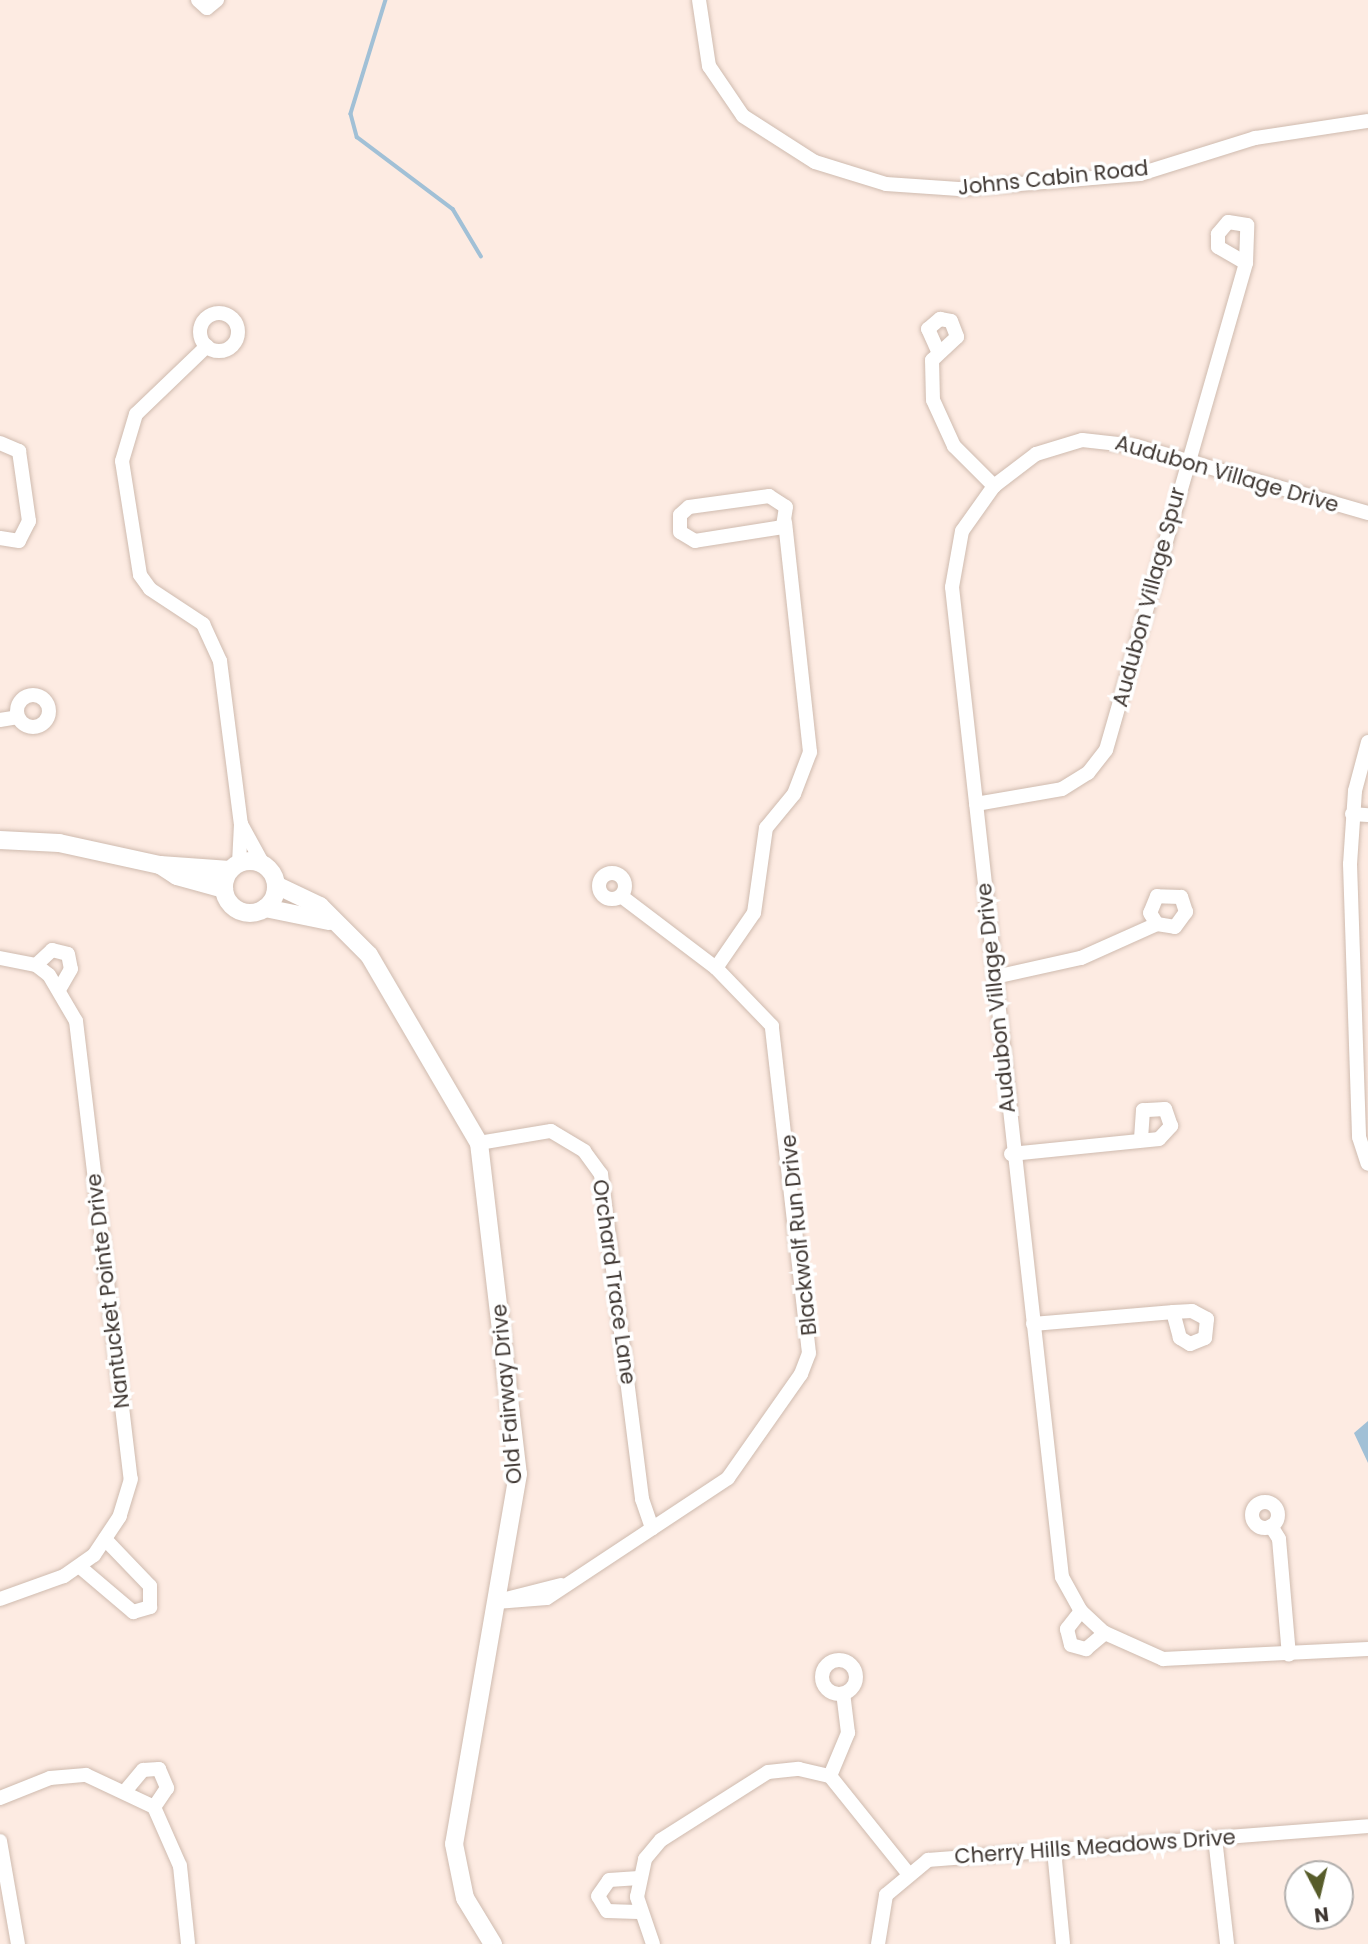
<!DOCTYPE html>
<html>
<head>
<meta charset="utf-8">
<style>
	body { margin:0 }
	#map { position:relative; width:1368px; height:1944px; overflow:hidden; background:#fdebe2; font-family:Poppins,sans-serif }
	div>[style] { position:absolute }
	.water>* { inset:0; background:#a1c0d6 }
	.stream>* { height:3.5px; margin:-1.75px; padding:0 1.75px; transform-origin:1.75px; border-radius:1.75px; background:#a1c0d6 }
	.roads { filter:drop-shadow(0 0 2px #cfbbaf) drop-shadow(0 0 2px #cfbbaf) }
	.minor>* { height:14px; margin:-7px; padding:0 7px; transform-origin:7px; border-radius:7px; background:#fff }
	.minor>.ring { margin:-7px; padding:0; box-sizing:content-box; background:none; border:14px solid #fff; border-radius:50% }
	.tertiary>* { height:18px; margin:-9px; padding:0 9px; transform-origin:9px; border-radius:9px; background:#fff }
	.tertiary>.ring { margin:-9px; padding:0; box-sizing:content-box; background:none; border:18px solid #fff; border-radius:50% }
	span { translate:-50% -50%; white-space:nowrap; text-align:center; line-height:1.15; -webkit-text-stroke:7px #fff; paint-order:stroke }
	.street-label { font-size:21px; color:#3f3732 }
	.north { position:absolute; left:1284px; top:1860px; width:70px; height:70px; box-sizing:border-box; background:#fff; border:2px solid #b2afad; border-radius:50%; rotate:173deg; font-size:19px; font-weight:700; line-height:28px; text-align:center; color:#3f3732 }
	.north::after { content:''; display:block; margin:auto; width:24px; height:32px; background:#575c2a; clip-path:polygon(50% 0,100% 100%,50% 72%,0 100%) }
</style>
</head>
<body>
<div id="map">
	<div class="water">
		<i style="clip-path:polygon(1368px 1421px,1368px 1463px,1354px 1433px)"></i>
	</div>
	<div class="stream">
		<i style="left:386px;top:0;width:119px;rotate:107.1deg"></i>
		<i style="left:351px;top:114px;width:24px;rotate:75deg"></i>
		<i style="left:357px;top:137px;width:120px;rotate:36.9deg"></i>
		<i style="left:453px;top:209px;width:55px;rotate:59.2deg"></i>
	</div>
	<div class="roads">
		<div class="minor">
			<i style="left:198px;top:0;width:12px;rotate:42deg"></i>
			<i style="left:207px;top:8px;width:13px;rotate:-39deg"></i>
			<i style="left:699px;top:0;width:67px;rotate:81.4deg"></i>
			<i style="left:709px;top:66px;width:60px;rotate:55.8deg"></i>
			<i style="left:743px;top:116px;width:85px;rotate:32.6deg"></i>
			<i style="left:815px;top:162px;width:74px;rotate:17.2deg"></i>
			<i style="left:886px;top:184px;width:73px;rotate:3.9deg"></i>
			<i style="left:959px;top:189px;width:182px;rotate:-4.7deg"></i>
			<i style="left:1140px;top:174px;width:121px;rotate:-17.4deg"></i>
			<i style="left:1255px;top:138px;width:114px;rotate:-8.6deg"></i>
			<i class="ring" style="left:200px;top:313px;width:24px;height:24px"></i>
			<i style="left:207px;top:346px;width:98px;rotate:136.2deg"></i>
			<i style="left:136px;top:414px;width:49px;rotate:106.6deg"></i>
			<i style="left:122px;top:461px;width:115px;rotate:81deg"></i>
			<i style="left:140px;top:575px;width:17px;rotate:54deg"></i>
			<i style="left:150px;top:589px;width:64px;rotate:33.4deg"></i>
			<i style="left:203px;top:624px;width:41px;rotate:65.3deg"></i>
			<i style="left:220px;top:661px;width:164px;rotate:82.7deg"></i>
			<i style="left:241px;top:824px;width:40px;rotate:92.9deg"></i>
			<i style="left:937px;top:349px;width:22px;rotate:-114deg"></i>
			<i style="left:928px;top:329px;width:16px;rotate:-40deg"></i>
			<i style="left:940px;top:319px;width:11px;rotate:10deg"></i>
			<i style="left:951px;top:321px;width:17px;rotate:69deg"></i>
			<i style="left:957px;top:337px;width:34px;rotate:137deg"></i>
			<i style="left:932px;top:360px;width:40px;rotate:88.6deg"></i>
			<i style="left:933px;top:400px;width:51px;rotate:65.5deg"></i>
			<i style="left:954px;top:446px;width:57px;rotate:45deg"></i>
			<i style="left:0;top:443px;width:21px;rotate:23deg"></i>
			<i style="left:19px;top:451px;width:71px;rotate:81.9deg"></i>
			<i style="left:29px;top:521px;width:22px;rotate:117deg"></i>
			<i style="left:19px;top:541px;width:19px;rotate:-171deg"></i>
			<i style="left:769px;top:496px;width:20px;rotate:33deg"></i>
			<i style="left:786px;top:507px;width:20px;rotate:99deg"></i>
			<i style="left:783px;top:527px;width:89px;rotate:171deg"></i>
			<i style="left:695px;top:541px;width:17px;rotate:-149deg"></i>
			<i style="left:680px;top:532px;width:17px;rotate:-90deg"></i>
			<i style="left:680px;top:515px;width:12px;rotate:-42deg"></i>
			<i style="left:689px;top:507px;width:81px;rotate:-7.8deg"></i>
			<i style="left:1368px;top:513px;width:241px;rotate:-163.9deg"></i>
			<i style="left:1136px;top:446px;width:54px;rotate:-173.7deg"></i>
			<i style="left:1082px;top:440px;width:48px;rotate:163.1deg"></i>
			<i style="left:1036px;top:454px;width:53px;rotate:142.7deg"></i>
			<i style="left:994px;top:486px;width:55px;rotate:125.4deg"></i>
			<i style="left:962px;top:531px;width:57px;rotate:100.1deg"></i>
			<i style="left:952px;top:587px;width:996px;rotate:83.66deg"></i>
			<i style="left:1062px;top:1577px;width:39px;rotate:61deg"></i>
			<i style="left:1081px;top:1611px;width:33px;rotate:43deg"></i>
			<i style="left:1105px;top:1633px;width:64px;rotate:24.1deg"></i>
			<i style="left:1163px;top:1659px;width:205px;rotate:-2.8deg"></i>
			<i class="ring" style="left:17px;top:695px;width:18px;height:18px"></i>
			<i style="left:0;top:720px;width:18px;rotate:-9deg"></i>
			<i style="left:1368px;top:742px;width:51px;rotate:104.9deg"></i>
			<i style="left:1355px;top:791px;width:73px;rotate:93.9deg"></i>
			<i style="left:1350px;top:864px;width:273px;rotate:88.1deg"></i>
			<i style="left:1359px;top:1137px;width:28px;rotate:72deg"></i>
			<i style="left:976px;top:804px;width:87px;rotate:-9.9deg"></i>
			<i style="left:1062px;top:789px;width:31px;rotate:-32deg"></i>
			<i style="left:1088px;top:773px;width:29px;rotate:-52deg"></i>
			<i style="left:1106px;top:750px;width:507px;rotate:-73.96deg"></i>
			<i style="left:1246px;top:263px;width:38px;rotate:-88deg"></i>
			<i style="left:1247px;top:225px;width:19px;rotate:-171deg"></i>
			<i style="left:1228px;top:222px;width:16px;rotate:130deg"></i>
			<i style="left:1218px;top:234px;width:13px;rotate:90deg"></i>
			<i style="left:1218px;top:247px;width:32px;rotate:30deg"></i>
			<i style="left:1352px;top:814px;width:16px;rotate:4deg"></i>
			<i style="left:241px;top:824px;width:48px;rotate:61.3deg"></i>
			<i class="ring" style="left:599px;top:873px;width:12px;height:12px"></i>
			<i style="left:0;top:958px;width:37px;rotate:11deg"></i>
			<i style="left:36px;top:965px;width:16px;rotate:38deg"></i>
			<i style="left:49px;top:975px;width:53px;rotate:59.6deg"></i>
			<i style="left:76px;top:1021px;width:461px;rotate:83.2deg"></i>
			<i style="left:131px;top:1479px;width:39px;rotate:107deg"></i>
			<i style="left:120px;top:1516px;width:47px;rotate:123.7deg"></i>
			<i style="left:94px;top:1555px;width:37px;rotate:145deg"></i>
			<i style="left:64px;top:1576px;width:68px;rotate:160.2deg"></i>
			<i style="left:36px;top:965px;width:22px;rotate:-43deg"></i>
			<i style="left:52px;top:950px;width:16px;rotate:14deg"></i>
			<i style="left:68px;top:954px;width:15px;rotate:79deg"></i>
			<i style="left:71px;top:969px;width:22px;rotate:120deg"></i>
			<i style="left:716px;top:968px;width:67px;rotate:-55.4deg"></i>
			<i style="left:754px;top:913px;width:86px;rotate:-82deg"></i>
			<i style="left:766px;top:828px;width:44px;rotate:-50.5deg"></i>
			<i style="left:794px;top:794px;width:45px;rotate:-69.1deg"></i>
			<i style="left:810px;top:752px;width:231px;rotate:-96.2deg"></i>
			<i style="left:995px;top:977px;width:88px;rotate:-12.5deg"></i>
			<i style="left:1081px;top:958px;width:83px;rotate:-24.1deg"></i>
			<i style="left:1157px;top:924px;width:18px;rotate:9deg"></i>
			<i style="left:1175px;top:927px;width:19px;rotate:-54deg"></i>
			<i style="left:1186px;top:912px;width:16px;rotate:-108deg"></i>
			<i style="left:1181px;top:897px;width:24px;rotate:-178deg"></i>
			<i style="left:1157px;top:896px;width:18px;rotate:112deg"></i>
			<i style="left:1150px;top:913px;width:13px;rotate:58deg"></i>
			<i style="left:479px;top:1143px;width:73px;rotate:-9.5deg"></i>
			<i style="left:551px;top:1131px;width:39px;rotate:31deg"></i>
			<i style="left:584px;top:1151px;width:29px;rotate:54deg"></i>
			<i style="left:601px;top:1174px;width:328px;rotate:82.8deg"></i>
			<i style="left:642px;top:1499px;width:31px;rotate:71deg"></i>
			<i style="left:1011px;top:1154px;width:149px;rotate:-5.8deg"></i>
			<i style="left:1159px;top:1139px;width:18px;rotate:-47deg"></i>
			<i style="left:1171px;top:1126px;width:18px;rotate:-109deg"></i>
			<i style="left:1165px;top:1109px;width:22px;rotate:177deg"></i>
			<i style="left:1143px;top:1110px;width:30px;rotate:94deg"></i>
			<i style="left:1033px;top:1324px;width:141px;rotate:-4.9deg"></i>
			<i style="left:1173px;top:1312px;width:19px;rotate:-3deg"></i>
			<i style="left:1192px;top:1311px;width:17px;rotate:28deg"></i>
			<i style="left:1207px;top:1319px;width:19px;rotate:96deg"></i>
			<i style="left:1205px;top:1338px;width:16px;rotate:158deg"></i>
			<i style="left:1190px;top:1344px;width:12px;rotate:-149deg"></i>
			<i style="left:1180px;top:1338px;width:27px;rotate:-105deg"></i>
			<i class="ring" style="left:1252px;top:1502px;width:12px;height:12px"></i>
			<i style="left:1271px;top:1526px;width:15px;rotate:58deg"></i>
			<i style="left:1279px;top:1539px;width:116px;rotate:85.1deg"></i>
			<i style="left:80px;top:1567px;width:70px;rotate:40.3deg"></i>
			<i style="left:133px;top:1612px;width:18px;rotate:-16deg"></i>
			<i style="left:150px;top:1607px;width:21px;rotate:-90deg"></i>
			<i style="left:150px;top:1586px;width:65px;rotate:-133.8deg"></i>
			<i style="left:498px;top:1601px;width:65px;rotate:-14.3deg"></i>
			<i style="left:496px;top:1602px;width:51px;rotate:-4.5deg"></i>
			<i style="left:547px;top:1598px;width:217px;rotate:-33.5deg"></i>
			<i style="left:728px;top:1478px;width:127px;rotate:-54.9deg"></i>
			<i style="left:801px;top:1374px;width:22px;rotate:-69deg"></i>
			<i style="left:809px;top:1353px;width:329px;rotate:-96.5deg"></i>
			<i style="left:772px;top:1026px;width:81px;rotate:-134deg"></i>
			<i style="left:716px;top:968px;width:119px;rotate:-142.8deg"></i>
			<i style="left:1081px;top:1611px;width:23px;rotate:128deg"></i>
			<i style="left:1067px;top:1629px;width:16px;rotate:76deg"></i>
			<i style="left:1071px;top:1645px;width:16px;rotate:15deg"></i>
			<i style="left:1086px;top:1649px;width:25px;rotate:-40deg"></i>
			<i class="ring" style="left:822px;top:1660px;width:20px;height:20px"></i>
			<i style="left:830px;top:1776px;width:47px;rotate:-67.3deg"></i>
			<i style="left:848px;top:1733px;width:39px;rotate:-97deg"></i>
			<i style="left:127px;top:1789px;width:25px;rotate:-50deg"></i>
			<i style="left:143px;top:1770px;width:16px;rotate:-4deg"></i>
			<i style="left:159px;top:1769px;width:21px;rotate:67deg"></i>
			<i style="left:167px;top:1788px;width:23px;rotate:124deg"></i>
			<i style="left:0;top:1798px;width:54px;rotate:-21.8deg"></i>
			<i style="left:50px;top:1778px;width:36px;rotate:-5deg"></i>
			<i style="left:86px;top:1775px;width:75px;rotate:25.2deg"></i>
			<i style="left:154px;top:1807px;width:64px;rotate:66.2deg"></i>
			<i style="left:180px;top:1866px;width:78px;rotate:84.1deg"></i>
			<i style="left:1215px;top:1838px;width:107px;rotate:83.5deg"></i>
			<i style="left:0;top:1841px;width:105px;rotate:80.1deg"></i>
			<i style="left:1054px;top:1850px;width:94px;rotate:84.5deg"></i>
			<i style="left:638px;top:1912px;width:31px;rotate:-178deg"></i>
			<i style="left:607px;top:1911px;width:17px;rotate:-121deg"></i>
			<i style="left:598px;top:1896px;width:19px;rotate:-55deg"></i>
			<i style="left:609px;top:1880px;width:30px;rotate:-4deg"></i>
			<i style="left:653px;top:1944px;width:50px;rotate:-108.8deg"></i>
			<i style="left:637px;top:1897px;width:39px;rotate:-78deg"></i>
			<i style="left:645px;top:1859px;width:25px;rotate:-50deg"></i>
			<i style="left:661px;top:1840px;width:127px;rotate:-32.4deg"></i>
			<i style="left:768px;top:1772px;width:31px;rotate:-6deg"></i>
			<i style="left:799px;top:1769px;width:32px;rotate:13deg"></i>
			<i style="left:830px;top:1776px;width:123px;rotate:51.3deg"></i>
			<i style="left:878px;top:1944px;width:50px;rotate:-80.7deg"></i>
			<i style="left:886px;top:1895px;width:55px;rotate:-39.8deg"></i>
			<i style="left:928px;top:1860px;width:441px;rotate:-4.4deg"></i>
		</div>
		<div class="tertiary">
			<i style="left:0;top:840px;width:59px;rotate:2.9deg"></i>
			<i style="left:59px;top:843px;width:103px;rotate:12.3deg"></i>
			<i style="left:160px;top:865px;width:70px;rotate:4.1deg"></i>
			<i class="ring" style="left:224px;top:861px;width:34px;height:34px"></i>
			<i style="left:160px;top:865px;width:20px;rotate:33deg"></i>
			<i style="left:177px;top:876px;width:49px;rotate:15.5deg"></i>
			<i style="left:276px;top:885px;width:49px;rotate:25.5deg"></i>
			<i style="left:320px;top:906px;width:69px;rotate:45deg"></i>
			<i style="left:369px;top:955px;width:218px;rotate:59.7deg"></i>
			<i style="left:479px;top:1143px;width:333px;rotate:83.3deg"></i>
			<i style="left:518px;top:1474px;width:375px;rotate:99.8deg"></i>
			<i style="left:454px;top:1844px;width:55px;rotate:78.5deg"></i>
			<i style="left:465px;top:1898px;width:54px;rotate:58.7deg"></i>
			<i style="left:265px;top:908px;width:65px;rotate:11.5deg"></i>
		</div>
	</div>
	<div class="street-label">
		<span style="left:1053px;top:178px;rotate:-6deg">Johns Cabin Road</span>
		<span style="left:1227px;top:474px;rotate:16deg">Audubon Village Drive</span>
		<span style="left:1149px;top:597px;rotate:-75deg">Audubon Village Spur</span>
		<span style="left:996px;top:998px;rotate:-96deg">Audubon Village Drive</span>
		<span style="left:799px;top:1235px;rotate:-96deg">Blackwolf Run Drive</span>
		<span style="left:614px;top:1282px;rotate:82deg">Orchard Trace Lane</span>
		<span style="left:108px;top:1291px;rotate:-97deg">Nantucket Pointe Drive</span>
		<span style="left:507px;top:1394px;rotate:-95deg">Old Fairway Drive</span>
		<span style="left:1095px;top:1847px;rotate:-4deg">Cherry Hills Meadows Drive</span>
	</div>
	<div class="north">N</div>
</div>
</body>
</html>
